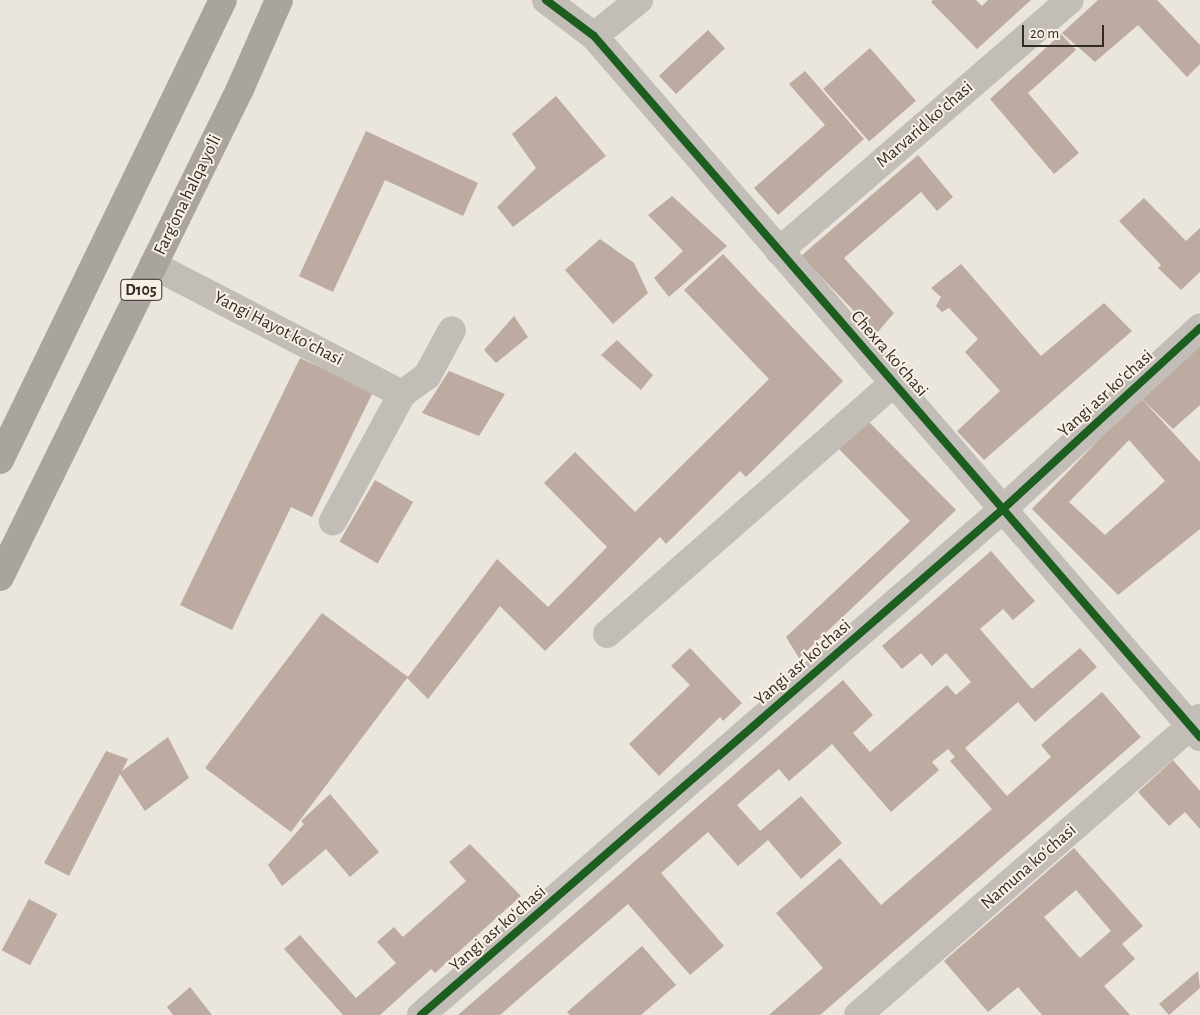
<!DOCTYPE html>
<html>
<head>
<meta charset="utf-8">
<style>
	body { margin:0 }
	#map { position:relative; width:1200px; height:1015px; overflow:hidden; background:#eae5dd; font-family:"Alegreya Sans",sans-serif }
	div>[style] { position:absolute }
	.building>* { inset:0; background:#bdaaa0; transform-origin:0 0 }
	.street>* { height:28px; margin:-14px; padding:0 14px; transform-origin:14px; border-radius:14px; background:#c3bdb7 }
	.highway>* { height:28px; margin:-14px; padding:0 14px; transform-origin:14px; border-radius:14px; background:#a9a49d }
	.cycleway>* { height:8px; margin:-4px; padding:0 4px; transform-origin:4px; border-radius:4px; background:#1b5e20 }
	span { translate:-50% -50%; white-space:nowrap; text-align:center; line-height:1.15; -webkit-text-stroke:4px #f8f0e4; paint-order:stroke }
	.shield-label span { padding:1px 4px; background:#f8f0e4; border:1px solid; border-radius:4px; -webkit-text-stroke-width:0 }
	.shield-label { font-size:16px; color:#332b26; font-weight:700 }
	.street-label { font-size:18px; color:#332b26 }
	.scale { position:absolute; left:1022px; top:25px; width:82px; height:22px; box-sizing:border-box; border:2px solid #332b26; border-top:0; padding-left:6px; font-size:15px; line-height:18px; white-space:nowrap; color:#332b26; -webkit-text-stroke:4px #f8f0e4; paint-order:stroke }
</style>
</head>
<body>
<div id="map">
	<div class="building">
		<i style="clip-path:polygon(933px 0,976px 0,982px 6px,988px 0,1031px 0,977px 49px,931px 2px)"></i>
		<i style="clip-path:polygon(1098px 0,1157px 0,1200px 45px,1200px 64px,1187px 77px,1138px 25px,1095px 62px,1062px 33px)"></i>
		<i style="left:708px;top:30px;width:25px;height:67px;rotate:47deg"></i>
		<i style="clip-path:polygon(1061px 34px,1076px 50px,1028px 93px,1079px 153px,1054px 174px,990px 99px)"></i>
		<i style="left:870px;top:48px;width:70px;height:62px;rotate:49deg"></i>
		<i style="clip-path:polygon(805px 71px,864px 139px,778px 215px,754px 188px,825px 125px,789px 84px)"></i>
		<i style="clip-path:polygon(556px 96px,606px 156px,513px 227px,497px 207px,536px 168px,512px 134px)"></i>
		<i style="clip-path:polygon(366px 131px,478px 183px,463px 216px,385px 180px,333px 292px,299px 276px)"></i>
		<i style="clip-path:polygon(918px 155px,953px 197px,937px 211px,921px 192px,844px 258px,894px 313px,876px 334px,801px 256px)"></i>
		<i style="clip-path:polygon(672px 196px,727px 246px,669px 297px,654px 278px,683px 251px,648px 215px)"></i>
		<i style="clip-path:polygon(1144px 198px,1186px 241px,1200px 228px,1200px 272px,1181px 290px,1158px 268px,1161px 265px,1119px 221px)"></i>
		<i style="clip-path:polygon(600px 239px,634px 263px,648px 293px,613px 324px,565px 270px)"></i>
		<i style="clip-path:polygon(723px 254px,843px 381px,746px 477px,740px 471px,666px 544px,660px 537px,545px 651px,500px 606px,428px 699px,407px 678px,291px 832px,205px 768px,322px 613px,408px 677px,497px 559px,548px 607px,607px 547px,544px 483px,575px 452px,635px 512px,769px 379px,684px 290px)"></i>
		<i style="clip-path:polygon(961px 264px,1041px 356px,1104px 303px,1132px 331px,984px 460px,957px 431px,1000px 391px,965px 352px,978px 339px,949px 308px,942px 312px,936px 306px,941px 297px,931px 288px)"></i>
		<i style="clip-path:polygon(514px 316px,528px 337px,496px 363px,484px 350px)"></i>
		<i style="clip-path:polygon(617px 340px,653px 375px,641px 390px,601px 355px)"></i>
		<i style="clip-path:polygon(1200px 342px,1200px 405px,1173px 429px,1140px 397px)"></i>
		<i style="clip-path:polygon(300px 358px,373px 392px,312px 517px,291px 507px,232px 630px,180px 605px)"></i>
		<i style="clip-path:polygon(449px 371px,505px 394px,479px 436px,422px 413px)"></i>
		<i style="clip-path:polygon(evenodd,1140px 397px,1200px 462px,1200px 529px,1118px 595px,1032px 509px,1140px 397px,1129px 440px,1165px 481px,1105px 535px,1069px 502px,1129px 440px)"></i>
		<i style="clip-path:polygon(868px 421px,956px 510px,799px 658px,786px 637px,910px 521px,839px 449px)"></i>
		<i style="left:375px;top:480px;width:44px;height:71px;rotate:30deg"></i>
		<i style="clip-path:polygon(991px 551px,1035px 601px,1013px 620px,1003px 609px,980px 629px,1032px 689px,1080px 648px,1097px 667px,1035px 722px,1018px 702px,965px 748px,1007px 796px,1051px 757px,1041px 745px,1102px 692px,1141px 737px,1080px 790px,820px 1015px,769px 1015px,823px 968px,776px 913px,840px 858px,881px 905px,992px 809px,950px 761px,955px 757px,948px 749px,932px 762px,939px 770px,891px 812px,832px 744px,789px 781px,779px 769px,737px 805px,760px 831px,801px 796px,842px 843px,801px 879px,768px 840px,738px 866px,708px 832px,661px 873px,724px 946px,690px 975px,628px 904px,500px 1015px,458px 1015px,843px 680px,873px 715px,853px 733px,870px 752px,947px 685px,956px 695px,971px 682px,946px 653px,932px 666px,921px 653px,902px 669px,882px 646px)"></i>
		<i style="clip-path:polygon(690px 648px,742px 703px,723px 721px,720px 717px,659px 776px,629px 744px,690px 685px,671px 666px)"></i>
		<i style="clip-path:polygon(168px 737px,189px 778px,145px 811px,120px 774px,69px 876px,44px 863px,106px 751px,128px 759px,122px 771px)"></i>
		<i style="clip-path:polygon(1173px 760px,1200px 791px,1200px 829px,1185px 812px,1169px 826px,1138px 792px)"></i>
		<i style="clip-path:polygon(330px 794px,379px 852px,350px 877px,326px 849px,282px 886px,268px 865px,304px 824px,301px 821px)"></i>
		<i style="clip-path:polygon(470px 844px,521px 896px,435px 973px,431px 969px,380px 1015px,343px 1015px,284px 949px,300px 935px,356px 998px,396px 963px,377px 942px,394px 927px,403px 937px,466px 881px,449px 862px)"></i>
		<i style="clip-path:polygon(evenodd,1074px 848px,1143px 926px,1122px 944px,1135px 959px,1104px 986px,1130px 1015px,1042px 1015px,1018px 987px,988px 1012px,944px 961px,1074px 848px,1076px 890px,1111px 931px,1080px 958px,1044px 917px,1076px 890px)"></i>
		<i style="left:29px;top:899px;width:32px;height:58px;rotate:28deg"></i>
		<i style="clip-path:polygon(642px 946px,676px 985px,641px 1015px,570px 1015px,567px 1012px)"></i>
		<i style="clip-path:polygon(1198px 971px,1200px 988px,1169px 1015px,1159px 1004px)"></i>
		<i style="clip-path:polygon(190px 987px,212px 1015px,173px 1015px,167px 1007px)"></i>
	</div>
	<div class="street">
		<i style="left:546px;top:0;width:60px;rotate:36.9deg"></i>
		<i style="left:594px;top:36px;width:927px;rotate:49.16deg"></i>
		<i style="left:594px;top:36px;width:58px;rotate:-38.7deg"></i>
		<i style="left:779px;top:251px;width:384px;rotate:-40.8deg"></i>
		<i style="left:153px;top:265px;width:280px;rotate:27.4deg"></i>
		<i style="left:402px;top:394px;width:145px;rotate:118.5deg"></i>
		<i style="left:402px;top:394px;width:31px;rotate:-36deg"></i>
		<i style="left:427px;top:376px;width:52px;rotate:-61.5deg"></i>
		<i style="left:607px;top:634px;width:381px;rotate:-41.2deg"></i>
		<i style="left:421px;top:1015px;width:771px;rotate:-41deg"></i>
		<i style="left:1003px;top:509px;width:268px;rotate:-42.6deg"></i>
		<i style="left:858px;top:1015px;width:453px;rotate:-41deg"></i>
	</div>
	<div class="highway">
		<i style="left:0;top:460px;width:511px;rotate:-64.14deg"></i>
		<i style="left:0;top:577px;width:544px;rotate:-63.81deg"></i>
		<i style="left:240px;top:89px;width:97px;rotate:-66.3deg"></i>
	</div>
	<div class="cycleway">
		<i style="left:546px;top:0;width:60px;rotate:36.9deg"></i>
		<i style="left:594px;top:36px;width:927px;rotate:49.16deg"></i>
		<i style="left:421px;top:1015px;width:771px;rotate:-41deg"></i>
		<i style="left:1003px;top:509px;width:268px;rotate:-42.6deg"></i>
	</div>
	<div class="shield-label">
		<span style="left:141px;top:290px">D105</span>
	</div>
	<div class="street-label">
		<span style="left:925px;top:125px;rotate:-41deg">Marvarid koʻchasi</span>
		<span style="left:188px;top:195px;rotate:-64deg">Farg‘ona halqa yo‘li</span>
		<span style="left:278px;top:329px;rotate:27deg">Yangi Hayot koʻchasi</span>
		<span style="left:889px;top:354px;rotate:49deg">Chexra koʻchasi</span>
		<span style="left:1106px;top:394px;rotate:-42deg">Yangi asr koʻchasi</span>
		<span style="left:803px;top:663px;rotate:-41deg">Yangi asr koʻchasi</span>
		<span style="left:1029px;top:867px;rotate:-41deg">Namuna koʻchasi</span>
		<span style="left:498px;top:929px;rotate:-41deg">Yangi asr koʻchasi</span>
	</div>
	<div class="scale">20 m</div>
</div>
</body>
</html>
